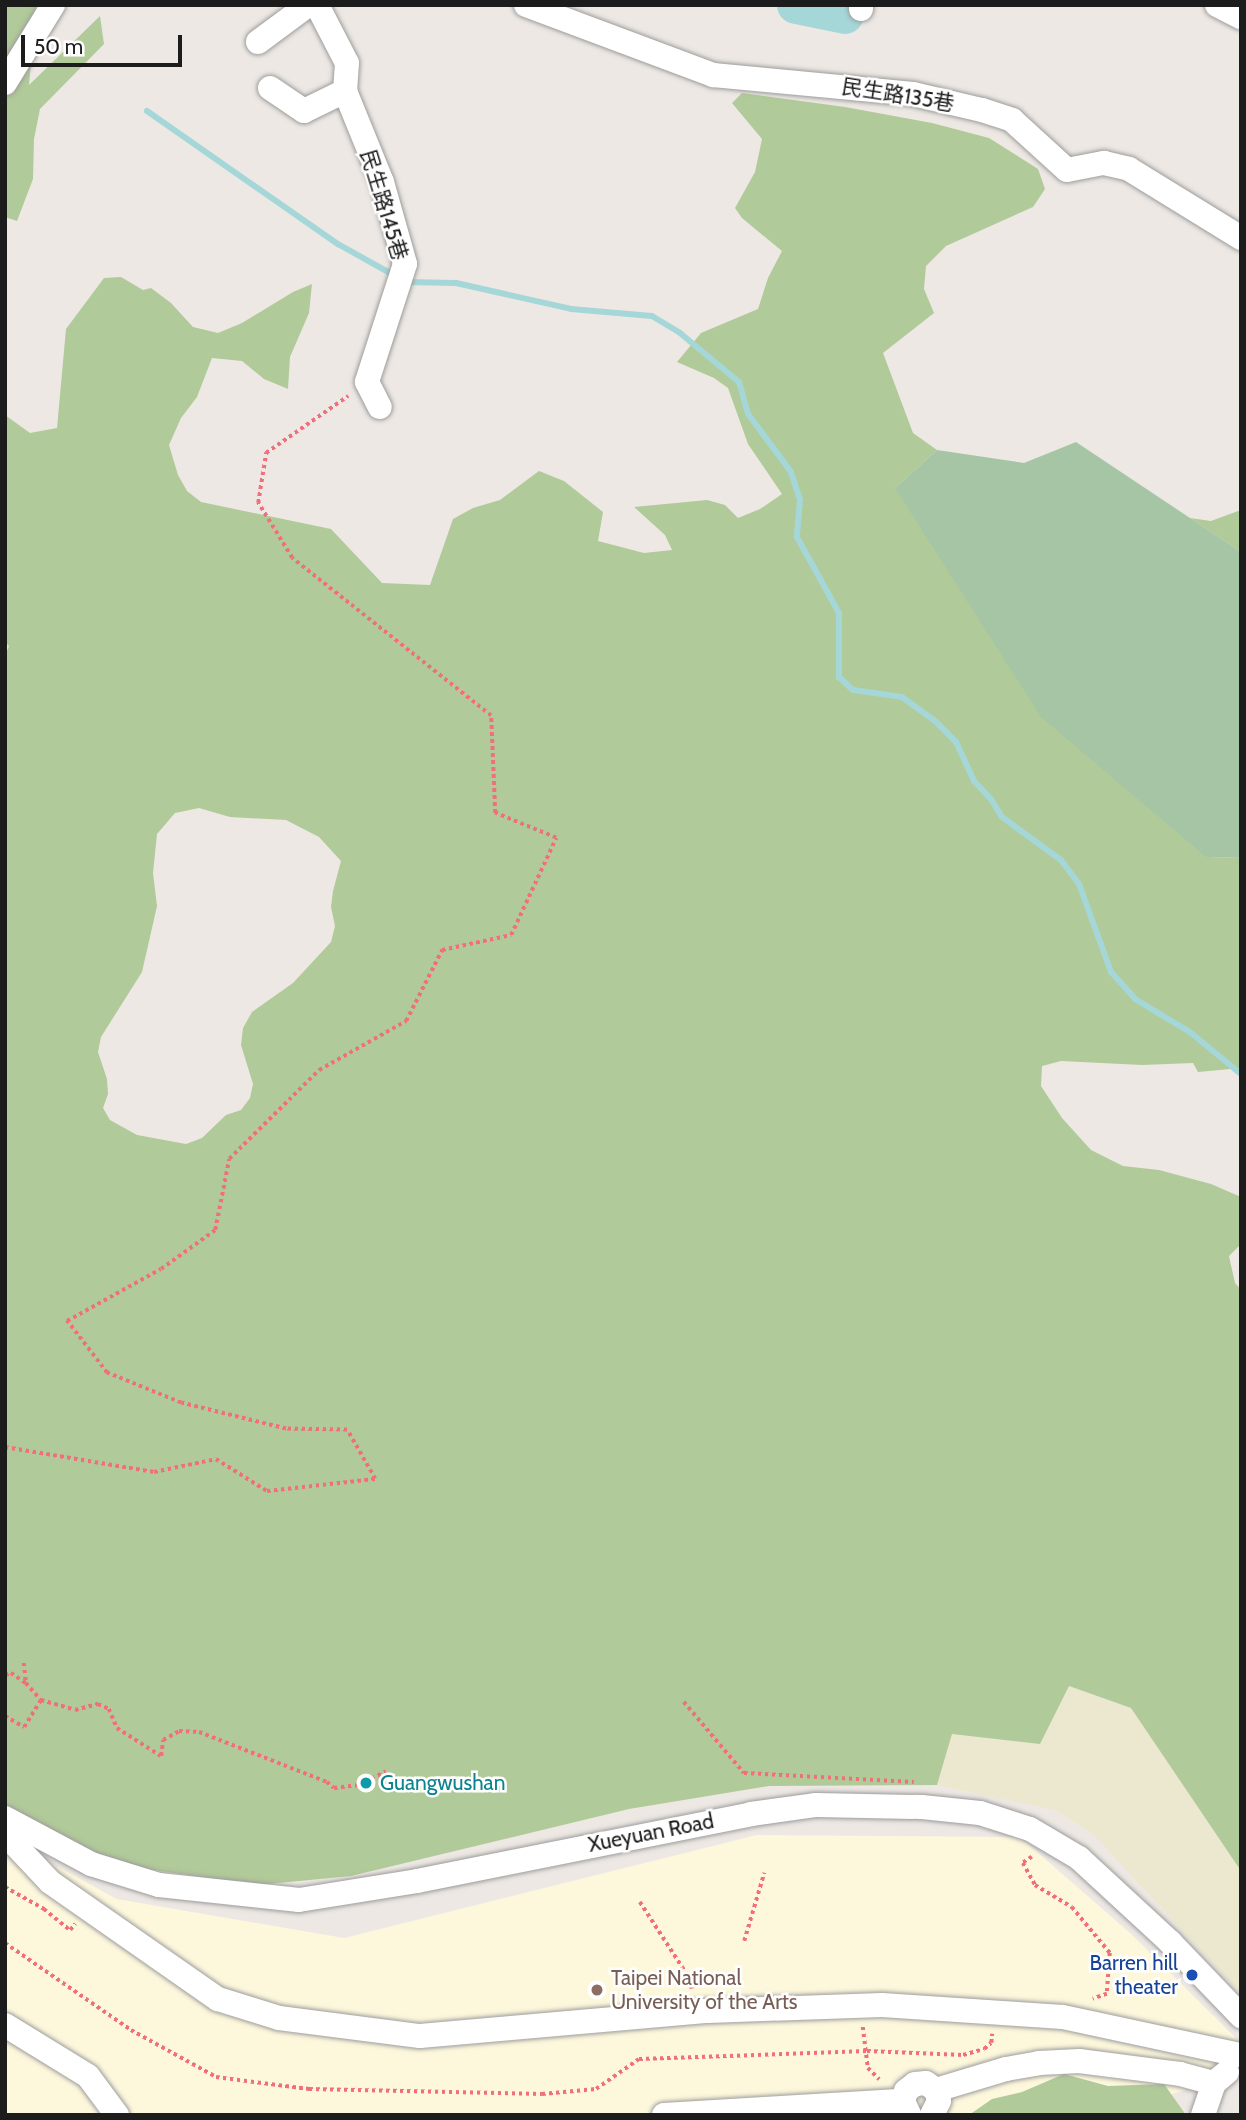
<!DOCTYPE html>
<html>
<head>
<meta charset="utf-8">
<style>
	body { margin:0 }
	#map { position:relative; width:1246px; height:2120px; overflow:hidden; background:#ede8e3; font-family:Cabin,"Noto Sans TC",sans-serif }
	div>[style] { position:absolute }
	.education>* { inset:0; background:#fdf7dc }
	.farmland>* { inset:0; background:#ebe8cf }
	.forest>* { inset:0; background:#b1ca99 }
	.cemetery>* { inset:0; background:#a6c5a5 }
	.stream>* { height:6px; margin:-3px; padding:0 3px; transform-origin:3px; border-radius:3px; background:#a5d7d9 }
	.river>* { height:38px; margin:-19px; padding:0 19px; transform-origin:19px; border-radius:19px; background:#a5d7d9 }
	.path>* { height:3.5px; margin-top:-1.75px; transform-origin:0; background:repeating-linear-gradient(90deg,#f16f7a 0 3.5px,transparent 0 7px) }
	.roads { filter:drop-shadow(0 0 2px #9d9d9d) drop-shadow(0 0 2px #9d9d9d) }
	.minor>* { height:24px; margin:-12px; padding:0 12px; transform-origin:12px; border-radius:12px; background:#fff }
	.dots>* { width:19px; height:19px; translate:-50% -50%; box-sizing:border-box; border:4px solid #fff; border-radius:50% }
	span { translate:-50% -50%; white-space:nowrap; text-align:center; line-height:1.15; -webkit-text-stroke:5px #fff; paint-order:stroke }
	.street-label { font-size:21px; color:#1c1c1c }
	.culture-label { font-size:21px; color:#0d838f }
	.left { translate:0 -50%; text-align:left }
	.transit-label { font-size:21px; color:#164399 }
	.right { translate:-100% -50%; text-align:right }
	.education-label { font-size:21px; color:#785e54 }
	.frame { position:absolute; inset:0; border:7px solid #1c1c1c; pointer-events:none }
	.scale { position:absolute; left:21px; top:35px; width:161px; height:32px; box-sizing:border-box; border:4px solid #1c1c1c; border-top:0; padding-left:9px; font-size:21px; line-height:24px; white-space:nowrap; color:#1c1c1c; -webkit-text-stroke:5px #fff; paint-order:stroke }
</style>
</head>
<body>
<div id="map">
	<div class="education">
		<i style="clip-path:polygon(757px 1835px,1020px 1837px,1130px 1933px,1241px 2043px,1220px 2066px,1183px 2091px,1095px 2115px,5px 2115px,5px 1838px,117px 1899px,344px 1938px)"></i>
	</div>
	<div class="farmland">
		<i style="clip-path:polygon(1069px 1686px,1131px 1708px,1241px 1871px,1241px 1994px,1093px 1834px,1055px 1810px,937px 1785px,952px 1734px)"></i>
	</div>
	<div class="forest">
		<i style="clip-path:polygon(5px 5px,36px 5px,29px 85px,100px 16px,104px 44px,40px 109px,34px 139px,33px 179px,17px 221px,5px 217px)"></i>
		<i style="clip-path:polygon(evenodd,742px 93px,845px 107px,932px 123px,989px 138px,1038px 169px,1045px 189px,1033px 207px,946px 246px,926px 266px,924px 289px,934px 313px,883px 353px,913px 433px,937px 450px,895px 488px,1207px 858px,1241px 857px,1241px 1068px,1198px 1072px,1193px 1063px,1142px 1065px,1061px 1061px,1042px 1066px,1041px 1086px,1062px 1118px,1091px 1150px,1123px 1166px,1159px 1170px,1211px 1184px,1241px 1197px,1241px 1244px,1229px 1256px,1235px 1283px,1241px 1290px,1241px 1871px,1131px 1708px,1069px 1686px,1040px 1744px,952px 1734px,937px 1785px,769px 1786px,629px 1809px,351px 1876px,257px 1885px,111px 1864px,5px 1812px,5px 656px,9px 646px,5px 642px,5px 415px,30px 433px,57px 428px,66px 329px,104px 278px,121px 277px,143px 290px,151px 288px,171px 303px,193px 327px,218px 333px,242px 323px,293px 292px,312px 284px,309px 313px,290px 357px,288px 389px,264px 379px,242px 361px,212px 358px,197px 397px,181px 418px,169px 445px,178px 475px,187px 491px,201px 502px,331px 529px,382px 583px,430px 585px,453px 519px,473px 508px,500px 500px,539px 471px,564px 481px,603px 512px,598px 541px,644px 553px,672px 550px,665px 535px,634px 507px,707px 500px,725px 505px,738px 518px,760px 509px,782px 494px,748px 444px,728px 388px,714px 378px,677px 362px,701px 333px,758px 309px,768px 278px,782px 251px,742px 218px,735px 208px,755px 172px,762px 139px,732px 103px,742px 93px,199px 808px,230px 817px,286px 820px,319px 837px,341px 861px,333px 891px,331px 907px,335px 926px,331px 942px,293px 983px,252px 1012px,243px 1028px,241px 1045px,253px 1084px,250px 1098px,241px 1110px,226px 1115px,202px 1138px,186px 1144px,137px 1135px,110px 1120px,103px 1108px,108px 1094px,107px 1079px,98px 1052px,101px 1037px,142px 972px,157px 906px,153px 873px,157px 834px,175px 813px,199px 808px)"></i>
		<i style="clip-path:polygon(1238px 511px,1241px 512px,1241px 552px,1190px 518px,1211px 521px)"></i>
		<i style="clip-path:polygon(1064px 2074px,1108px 2086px,1164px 2084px,1186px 2115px,969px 2115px,992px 2099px,1022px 2092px)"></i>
	</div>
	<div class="cemetery">
		<i style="clip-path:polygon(1076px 442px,1241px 552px,1241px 857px,1207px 858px,1041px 717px,895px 488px,937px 450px,1024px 463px)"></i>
	</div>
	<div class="stream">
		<i style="left:147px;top:111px;width:233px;rotate:34.9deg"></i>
		<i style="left:338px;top:244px;width:68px;rotate:29.2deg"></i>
		<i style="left:406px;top:282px;width:50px;rotate:1.1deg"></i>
		<i style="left:456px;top:283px;width:118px;rotate:12.7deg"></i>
		<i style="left:571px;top:309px;width:81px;rotate:4.9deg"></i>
		<i style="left:652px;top:316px;width:33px;rotate:31deg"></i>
		<i style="left:680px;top:333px;width:77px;rotate:39.7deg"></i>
		<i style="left:739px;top:382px;width:33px;rotate:74deg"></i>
		<i style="left:748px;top:414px;width:72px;rotate:53.4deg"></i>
		<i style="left:791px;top:472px;width:29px;rotate:72deg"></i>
		<i style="left:800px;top:500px;width:37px;rotate:95deg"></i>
		<i style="left:797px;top:537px;width:87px;rotate:61.1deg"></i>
		<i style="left:839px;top:613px;width:64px;rotate:90deg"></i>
		<i style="left:839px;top:677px;width:19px;rotate:43deg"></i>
		<i style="left:853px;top:690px;width:49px;rotate:8.1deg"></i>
		<i style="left:902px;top:697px;width:39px;rotate:36deg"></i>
		<i style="left:934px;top:720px;width:31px;rotate:45deg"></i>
		<i style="left:956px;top:742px;width:43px;rotate:65.2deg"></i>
		<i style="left:974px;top:781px;width:25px;rotate:47deg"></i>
		<i style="left:991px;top:799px;width:21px;rotate:59deg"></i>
		<i style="left:1002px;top:817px;width:73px;rotate:36.1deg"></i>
		<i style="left:1061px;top:860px;width:30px;rotate:53deg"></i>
		<i style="left:1079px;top:884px;width:94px;rotate:70deg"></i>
		<i style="left:1111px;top:972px;width:36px;rotate:48deg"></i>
		<i style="left:1135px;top:999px;width:64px;rotate:31deg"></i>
		<i style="left:1190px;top:1032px;width:66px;rotate:39.5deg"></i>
	</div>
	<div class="river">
		<i style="left:796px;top:5px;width:50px;rotate:11.5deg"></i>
	</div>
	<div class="path">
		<i style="left:5px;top:1447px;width:151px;rotate:9.5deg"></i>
		<i style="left:154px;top:1472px;width:63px;rotate:-11.8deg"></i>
		<i style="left:216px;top:1459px;width:60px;rotate:32.1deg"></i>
		<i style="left:267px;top:1491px;width:109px;rotate:-6.3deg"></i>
		<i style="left:375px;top:1479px;width:56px;rotate:-119.7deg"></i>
		<i style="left:347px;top:1430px;width:61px;rotate:-179.1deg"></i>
		<i style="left:286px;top:1429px;width:108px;rotate:-166.1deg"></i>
		<i style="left:181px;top:1403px;width:80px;rotate:-157.9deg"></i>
		<i style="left:107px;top:1373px;width:66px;rotate:-127.6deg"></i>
		<i style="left:67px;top:1321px;width:107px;rotate:-29deg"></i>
		<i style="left:161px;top:1269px;width:67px;rotate:-35.8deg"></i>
		<i style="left:215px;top:1230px;width:72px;rotate:-78.8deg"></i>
		<i style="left:229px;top:1159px;width:127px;rotate:-44.7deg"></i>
		<i style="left:319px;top:1070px;width:100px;rotate:-29.4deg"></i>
		<i style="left:406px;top:1021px;width:80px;rotate:-63.1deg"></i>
		<i style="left:442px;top:950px;width:71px;rotate:-12.3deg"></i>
		<i style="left:511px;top:935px;width:107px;rotate:-65.1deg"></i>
		<i style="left:556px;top:838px;width:66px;rotate:-157.7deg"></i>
		<i style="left:495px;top:813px;width:97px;rotate:-92.4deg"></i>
		<i style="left:491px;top:716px;width:254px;rotate:-141.6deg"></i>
		<i style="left:292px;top:558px;width:65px;rotate:-121.7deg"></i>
		<i style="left:258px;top:503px;width:51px;rotate:-80.9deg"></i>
		<i style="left:266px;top:453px;width:100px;rotate:-34.8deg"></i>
		<i style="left:24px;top:1663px;width:20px;rotate:84deg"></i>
		<i style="left:5px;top:1675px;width:6px;rotate:-18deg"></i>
		<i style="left:11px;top:1673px;width:18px;rotate:34deg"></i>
		<i style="left:26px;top:1683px;width:23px;rotate:49deg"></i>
		<i style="left:41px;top:1700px;width:35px;rotate:16deg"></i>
		<i style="left:75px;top:1710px;width:24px;rotate:-15deg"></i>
		<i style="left:98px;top:1704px;width:12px;rotate:24deg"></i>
		<i style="left:109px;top:1709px;width:21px;rotate:67deg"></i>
		<i style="left:117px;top:1728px;width:52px;rotate:32.5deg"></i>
		<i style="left:161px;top:1756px;width:16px;rotate:-83deg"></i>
		<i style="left:163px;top:1740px;width:18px;rotate:-29deg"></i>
		<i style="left:179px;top:1731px;width:20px;rotate:3deg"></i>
		<i style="left:199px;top:1732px;width:137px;rotate:21.3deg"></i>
		<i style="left:327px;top:1782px;width:9px;rotate:41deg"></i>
		<i style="left:334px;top:1788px;width:25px;rotate:-7deg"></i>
		<i style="left:359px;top:1785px;width:30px;rotate:-27deg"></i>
		<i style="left:684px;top:1702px;width:93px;rotate:49.8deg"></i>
		<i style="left:744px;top:1773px;width:170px;rotate:3deg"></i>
		<i style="left:5px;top:1716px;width:22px;rotate:30deg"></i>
		<i style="left:24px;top:1727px;width:32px;rotate:-58deg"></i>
		<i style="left:1032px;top:1857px;width:11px;rotate:146deg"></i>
		<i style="left:1023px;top:1863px;width:25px;rotate:61deg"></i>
		<i style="left:1035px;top:1885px;width:43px;rotate:30.7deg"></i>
		<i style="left:1072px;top:1907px;width:60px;rotate:50.4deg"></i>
		<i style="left:1110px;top:1953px;width:41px;rotate:94.2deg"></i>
		<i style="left:1107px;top:1994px;width:15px;rotate:160deg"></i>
		<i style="left:5px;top:1887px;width:45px;rotate:29.4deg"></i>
		<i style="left:44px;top:1909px;width:33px;rotate:39deg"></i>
		<i style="left:70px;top:1930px;width:8px;rotate:-50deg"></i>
		<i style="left:640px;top:1902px;width:92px;rotate:57deg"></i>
		<i style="left:690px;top:1979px;width:10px;rotate:79deg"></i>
		<i style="left:744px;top:1941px;width:71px;rotate:-73.6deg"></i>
		<i style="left:5px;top:1943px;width:153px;rotate:34.6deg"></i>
		<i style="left:131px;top:2030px;width:97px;rotate:28.9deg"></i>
		<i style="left:216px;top:2077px;width:94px;rotate:7.4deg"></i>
		<i style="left:309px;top:2089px;width:233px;rotate:1.2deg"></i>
		<i style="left:542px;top:2094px;width:54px;rotate:-5.3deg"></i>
		<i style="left:596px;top:2089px;width:52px;rotate:-34.9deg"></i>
		<i style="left:639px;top:2059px;width:228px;rotate:-2deg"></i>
		<i style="left:867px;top:2051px;width:96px;rotate:2.4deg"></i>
		<i style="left:963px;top:2055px;width:22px;rotate:-16deg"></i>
		<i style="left:984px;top:2049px;width:9px;rotate:-41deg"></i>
		<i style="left:991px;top:2043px;width:9px;rotate:-84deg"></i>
		<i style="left:863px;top:2027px;width:41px;rotate:83deg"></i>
		<i style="left:868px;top:2068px;width:16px;rotate:45deg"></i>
	</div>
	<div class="roads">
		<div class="minor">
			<i style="left:317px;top:5px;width:65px;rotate:62.7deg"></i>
			<i style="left:347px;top:63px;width:28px;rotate:94deg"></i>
			<i style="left:345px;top:91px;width:98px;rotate:67.9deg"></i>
			<i style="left:382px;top:182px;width:85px;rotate:74.3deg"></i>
			<i style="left:405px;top:264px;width:124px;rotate:107.9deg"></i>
			<i style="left:367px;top:382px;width:28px;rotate:63deg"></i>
			<i style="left:526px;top:5px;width:200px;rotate:20.5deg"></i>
			<i style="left:713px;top:75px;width:201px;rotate:5.4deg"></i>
			<i style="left:913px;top:94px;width:71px;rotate:13.1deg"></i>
			<i style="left:982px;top:110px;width:32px;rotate:18deg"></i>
			<i style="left:1012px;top:120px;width:74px;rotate:42.3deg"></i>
			<i style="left:1067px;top:170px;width:38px;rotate:-11deg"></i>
			<i style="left:1104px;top:163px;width:26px;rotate:13deg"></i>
			<i style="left:1129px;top:169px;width:132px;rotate:31.6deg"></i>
			<i style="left:861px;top:5px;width:4px;rotate:90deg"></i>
			<i style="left:1217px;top:5px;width:27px;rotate:27deg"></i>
			<i style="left:258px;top:42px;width:62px;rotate:-36.5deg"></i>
			<i style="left:5px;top:83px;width:92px;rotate:-58.4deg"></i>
			<i style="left:270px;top:88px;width:41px;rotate:34.1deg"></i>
			<i style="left:304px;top:111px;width:46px;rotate:-26deg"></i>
			<i style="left:5px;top:1818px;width:98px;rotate:28.1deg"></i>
			<i style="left:91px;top:1864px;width:71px;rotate:17.2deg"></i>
			<i style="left:159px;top:1885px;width:141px;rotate:6.1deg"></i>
			<i style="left:299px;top:1900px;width:120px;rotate:-9.1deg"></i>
			<i style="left:417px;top:1881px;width:341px;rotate:-11.3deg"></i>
			<i style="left:751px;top:1814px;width:66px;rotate:-7.9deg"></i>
			<i style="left:816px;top:1805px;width:106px;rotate:1.1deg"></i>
			<i style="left:922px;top:1807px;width:58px;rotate:5.9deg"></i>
			<i style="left:980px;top:1813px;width:52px;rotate:17.7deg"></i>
			<i style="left:1030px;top:1829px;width:57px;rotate:30.6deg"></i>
			<i style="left:1079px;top:1858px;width:124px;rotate:42.7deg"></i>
			<i style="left:1170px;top:1942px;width:103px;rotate:46.2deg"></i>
			<i style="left:5px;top:1834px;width:66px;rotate:46.8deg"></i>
			<i style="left:50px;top:1882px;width:205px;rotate:34.9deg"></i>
			<i style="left:218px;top:1999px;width:64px;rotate:17.3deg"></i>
			<i style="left:279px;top:2018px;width:142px;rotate:7.3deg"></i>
			<i style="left:420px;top:2036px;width:289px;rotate:-5deg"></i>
			<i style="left:708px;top:2011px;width:174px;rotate:-2deg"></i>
			<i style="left:882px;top:2005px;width:181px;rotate:3.8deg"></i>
			<i style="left:1063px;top:2017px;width:182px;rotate:12.1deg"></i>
			<i style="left:5px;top:2025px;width:97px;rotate:31.6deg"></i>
			<i style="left:88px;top:2076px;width:49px;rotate:53.4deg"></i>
			<i style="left:936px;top:2090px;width:73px;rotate:-16.7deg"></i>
			<i style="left:1006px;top:2069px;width:34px;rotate:-10deg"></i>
			<i style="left:1039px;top:2063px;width:40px;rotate:-2.9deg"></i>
			<i style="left:1079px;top:2061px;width:102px;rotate:7.3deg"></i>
			<i style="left:1180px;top:2074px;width:35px;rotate:15deg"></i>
			<i style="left:909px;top:2114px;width:14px;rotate:-115deg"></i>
			<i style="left:903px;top:2101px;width:10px;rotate:-73deg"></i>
			<i style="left:906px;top:2091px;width:11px;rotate:-38deg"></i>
			<i style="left:915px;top:2084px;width:11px;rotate:-5deg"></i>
			<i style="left:926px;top:2083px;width:12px;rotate:35deg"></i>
			<i style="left:936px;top:2090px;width:11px;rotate:75deg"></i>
			<i style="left:939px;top:2101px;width:16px;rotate:117deg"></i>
			<i style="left:664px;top:2115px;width:239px;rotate:-3.4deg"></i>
			<i style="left:1203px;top:2115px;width:34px;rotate:-71deg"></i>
			<i style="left:1214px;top:2083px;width:17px;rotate:-40deg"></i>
		</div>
	</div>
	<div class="dots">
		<i style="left:366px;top:1783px;background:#0f9aa8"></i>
		<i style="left:1192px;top:1975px;background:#1a4fb4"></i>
		<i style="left:597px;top:1990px;background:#8d6e63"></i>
	</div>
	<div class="street-label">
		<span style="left:898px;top:95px;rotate:9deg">民生路135巷</span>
		<span style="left:384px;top:205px;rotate:73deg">民生路145巷</span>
		<span style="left:651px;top:1833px;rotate:-11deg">Xueyuan Road</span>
	</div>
	<div class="culture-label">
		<span class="left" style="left:380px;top:1783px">Guangwushan</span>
	</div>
	<div class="transit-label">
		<span class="right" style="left:1178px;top:1975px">Barren hill<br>theater</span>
	</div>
	<div class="education-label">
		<span class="left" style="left:611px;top:1990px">Taipei National<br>University of the Arts</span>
	</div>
	<div class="frame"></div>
	<div class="scale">50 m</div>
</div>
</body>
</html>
